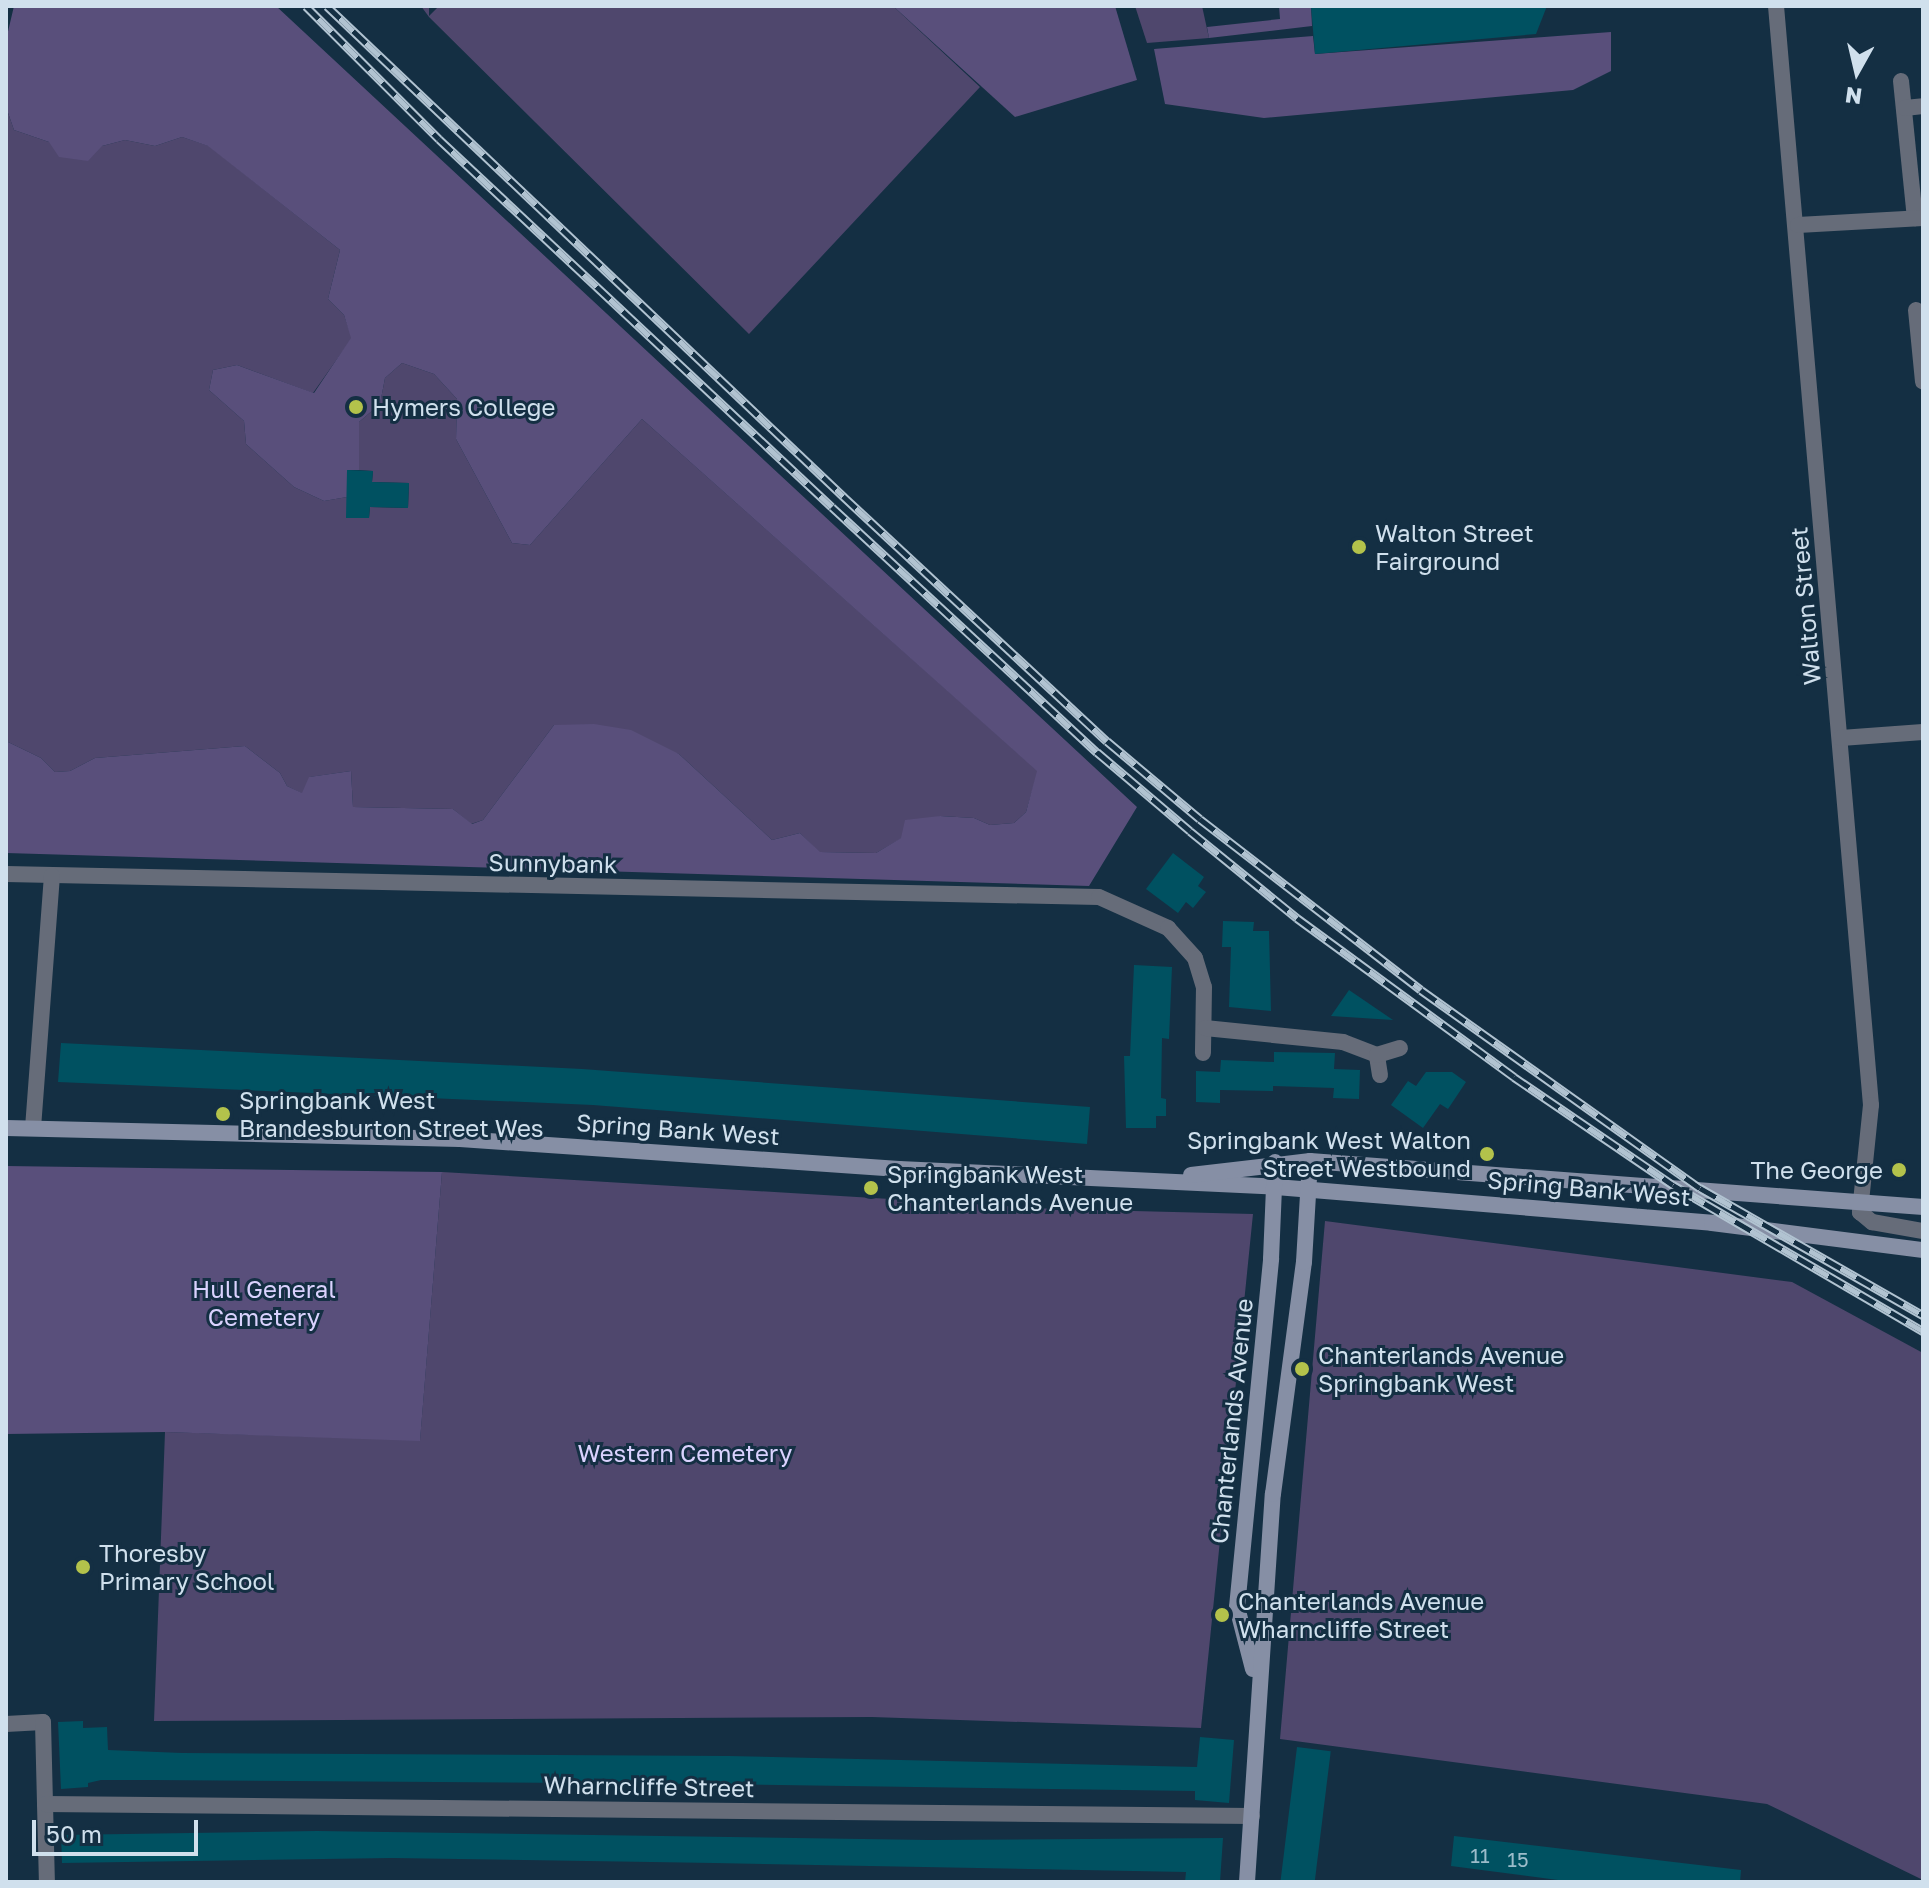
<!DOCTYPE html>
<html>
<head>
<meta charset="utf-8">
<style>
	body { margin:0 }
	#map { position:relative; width:1929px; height:1888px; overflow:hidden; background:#142f43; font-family:"Golos Text",sans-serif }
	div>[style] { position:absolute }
	.green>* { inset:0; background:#4f476d }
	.forest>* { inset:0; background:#594f7b }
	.building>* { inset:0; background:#005161; transform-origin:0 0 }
	.street>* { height:16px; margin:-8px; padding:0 8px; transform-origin:8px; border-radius:8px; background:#666c79 }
	.secondary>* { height:16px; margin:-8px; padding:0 8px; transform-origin:8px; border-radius:8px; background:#868fa5 }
	.rail>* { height:9px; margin-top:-4.5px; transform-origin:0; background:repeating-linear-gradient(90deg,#142f43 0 18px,#b1c3d1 0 36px); box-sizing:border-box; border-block:2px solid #b1c3d1 }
	.dots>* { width:22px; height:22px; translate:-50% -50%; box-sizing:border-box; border:4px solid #142f43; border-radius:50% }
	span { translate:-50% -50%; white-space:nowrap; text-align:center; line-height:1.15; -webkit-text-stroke:6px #142f43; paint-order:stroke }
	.number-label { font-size:20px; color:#9cbcca }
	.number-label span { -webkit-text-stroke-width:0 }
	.poi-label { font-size:24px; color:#d0e0ed }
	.left { translate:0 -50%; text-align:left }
	.right { translate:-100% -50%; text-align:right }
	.street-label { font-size:24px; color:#d0e0ed }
	.park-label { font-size:24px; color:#dad2fe }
	.frame { position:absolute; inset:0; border:8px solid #d0e0ed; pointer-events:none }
	.north { position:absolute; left:1817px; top:32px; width:80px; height:80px; -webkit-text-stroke:6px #142f43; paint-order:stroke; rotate:188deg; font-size:22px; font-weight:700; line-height:32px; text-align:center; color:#d0e0ed }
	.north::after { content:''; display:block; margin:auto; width:28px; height:36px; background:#d0e0ed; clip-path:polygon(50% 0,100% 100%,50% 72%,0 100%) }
	.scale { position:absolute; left:32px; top:1820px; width:166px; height:36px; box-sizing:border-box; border:4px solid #d0e0ed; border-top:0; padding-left:10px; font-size:24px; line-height:28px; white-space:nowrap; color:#d0e0ed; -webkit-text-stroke:6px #142f43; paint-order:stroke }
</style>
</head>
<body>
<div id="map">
	<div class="green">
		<i style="clip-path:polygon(421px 6px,429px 6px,429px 16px,439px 6px,893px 6px,980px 87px,749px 334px,429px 17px)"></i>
		<i style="clip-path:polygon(1135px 6px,1202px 6px,1209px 38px,1147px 43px)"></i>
		<i style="clip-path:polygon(6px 107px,14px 130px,49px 142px,102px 146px,125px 140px,155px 146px,182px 137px,209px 146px,340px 250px,328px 299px,344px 315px,352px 338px,313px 393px,237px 365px,213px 370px,209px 390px,244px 421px,246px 444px,294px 487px,324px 501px,347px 497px,347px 518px,369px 518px,370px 507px,408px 508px,409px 483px,372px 482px,373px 471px,359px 470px,359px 422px,380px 404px,385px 378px,402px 363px,434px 374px,457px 399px,456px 439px,512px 543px,530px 545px,642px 419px,1038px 771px,1026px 812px,1014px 823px,990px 825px,974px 818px,940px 816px,876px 853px,819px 852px,800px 833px,772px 840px,679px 754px,554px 725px,483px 820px,471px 824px,453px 809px,353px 807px,351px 771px,310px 777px,303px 794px,287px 786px,280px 773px,245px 746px,95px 758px,70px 771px,55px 772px,41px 758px,6px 741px)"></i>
		<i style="clip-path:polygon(442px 1172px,1054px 1209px,1253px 1214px,1201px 1728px,872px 1717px,154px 1721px,165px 1432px,420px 1440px)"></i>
		<i style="clip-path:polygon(1325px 1221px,1792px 1282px,1923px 1353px,1923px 1880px,1767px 1804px,1280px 1739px)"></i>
	</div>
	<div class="forest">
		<i style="clip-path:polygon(14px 6px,276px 6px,1137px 807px,1089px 886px,6px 853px,6px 741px,41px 758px,55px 772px,70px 771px,95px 758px,245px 746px,280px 773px,287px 786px,302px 793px,309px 777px,351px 771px,353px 807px,453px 809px,472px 824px,483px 820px,554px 725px,594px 724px,631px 730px,679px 754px,772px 840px,800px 833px,820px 852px,876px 853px,901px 838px,905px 820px,940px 816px,974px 818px,990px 825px,1014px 823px,1026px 812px,1037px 771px,642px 419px,530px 545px,512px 543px,456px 439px,457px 399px,434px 374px,402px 363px,385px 378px,380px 404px,359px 422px,359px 470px,347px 470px,347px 497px,324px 501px,294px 487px,246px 444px,244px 421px,209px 390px,213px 370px,237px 365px,314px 393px,351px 338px,344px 315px,328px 299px,340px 250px,208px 146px,182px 137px,155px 146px,125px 140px,102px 146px,88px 161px,59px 157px,49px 142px,14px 130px,6px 107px,6px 40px)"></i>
		<i style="clip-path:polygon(893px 6px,1115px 6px,1137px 80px,1015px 117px)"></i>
		<i style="clip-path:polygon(1279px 6px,1311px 6px,1312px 26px,1209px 38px,1207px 27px,1280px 19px)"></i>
		<i style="clip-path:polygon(1611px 32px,1611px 71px,1573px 90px,1264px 118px,1165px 104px,1154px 49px,1313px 36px,1315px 54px)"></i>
		<i style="clip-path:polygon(6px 1166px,442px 1172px,420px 1441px,165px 1432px,6px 1434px)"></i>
	</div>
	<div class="building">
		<i style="clip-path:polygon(1311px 6px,1547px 6px,1536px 34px,1315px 54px)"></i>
		<i style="clip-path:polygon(347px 470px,373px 471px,372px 482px,409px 483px,408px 508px,370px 507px,369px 518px,346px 518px)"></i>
		<i style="clip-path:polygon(1173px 853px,1204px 877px,1198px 886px,1206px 892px,1193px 908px,1186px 902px,1178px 913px,1146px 889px)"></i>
		<i style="clip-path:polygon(1223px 921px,1254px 922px,1253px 931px,1269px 931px,1271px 1011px,1229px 1007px,1231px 947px,1222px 947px)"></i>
		<i style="clip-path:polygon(1134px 965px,1172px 967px,1169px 1039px,1162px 1038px,1161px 1098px,1166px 1099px,1166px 1116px,1156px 1116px,1156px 1128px,1126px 1128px,1124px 1056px,1130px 1056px)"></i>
		<i style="clip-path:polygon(1349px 990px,1393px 1020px,1331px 1016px)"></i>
		<i style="clip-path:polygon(61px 1043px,582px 1069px,1090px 1107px,1087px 1144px,593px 1105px,58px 1082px)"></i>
		<i style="clip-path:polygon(1274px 1052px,1335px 1053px,1334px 1069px,1360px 1070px,1359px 1099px,1333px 1098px,1334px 1088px,1273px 1086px,1273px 1091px,1220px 1090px,1220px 1103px,1196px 1102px,1196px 1071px,1220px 1072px,1221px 1060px,1274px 1062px)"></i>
		<i style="clip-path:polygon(1426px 1072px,1452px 1072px,1466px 1082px,1448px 1109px,1440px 1104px,1423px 1128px,1391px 1105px,1408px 1081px,1416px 1086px)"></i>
		<i style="clip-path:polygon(83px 1721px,83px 1728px,107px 1727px,108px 1750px,182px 1753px,728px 1756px,1197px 1767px,1200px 1737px,1234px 1740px,1229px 1803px,1195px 1800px,1195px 1791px,714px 1784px,151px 1780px,101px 1780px,88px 1783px,88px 1787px,61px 1789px,58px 1722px)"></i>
		<i style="left:1297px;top:1747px;width:34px;height:136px;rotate:7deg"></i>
		<i style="clip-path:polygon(317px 1831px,929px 1840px,1223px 1838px,1220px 1882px,1185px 1882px,1186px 1872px,714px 1863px,392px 1858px,62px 1863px,61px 1835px)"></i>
		<i style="clip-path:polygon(1454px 1836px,1741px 1870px,1740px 1882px,1573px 1882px,1451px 1866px)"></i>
	</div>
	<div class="street">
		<i style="left:1776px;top:6px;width:1103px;rotate:85.06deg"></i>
		<i style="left:1871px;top:1105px;width:108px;rotate:95.9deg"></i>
		<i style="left:1860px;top:1212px;width:16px;rotate:40deg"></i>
		<i style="left:1872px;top:1222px;width:52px;rotate:10deg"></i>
		<i style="left:1901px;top:81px;width:138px;rotate:84.2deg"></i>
		<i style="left:1905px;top:108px;width:18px;rotate:-6deg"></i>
		<i style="left:1798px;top:225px;width:125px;rotate:-3.2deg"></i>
		<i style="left:1916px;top:310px;width:72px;rotate:84.4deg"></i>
		<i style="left:1841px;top:738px;width:82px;rotate:-4.2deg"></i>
		<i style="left:6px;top:874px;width:1093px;rotate:1.21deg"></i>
		<i style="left:1099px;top:897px;width:76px;rotate:24.2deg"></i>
		<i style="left:1168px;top:928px;width:40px;rotate:48deg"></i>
		<i style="left:1195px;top:958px;width:30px;rotate:73deg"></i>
		<i style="left:1204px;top:987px;width:66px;rotate:90.9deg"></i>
		<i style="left:1205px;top:1028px;width:139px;rotate:5.8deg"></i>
		<i style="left:1343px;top:1042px;width:36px;rotate:21deg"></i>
		<i style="left:1380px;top:1075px;width:20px;rotate:-99deg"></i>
		<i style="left:1377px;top:1055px;width:24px;rotate:-17deg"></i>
		<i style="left:33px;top:1128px;width:253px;rotate:-85.7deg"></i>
		<i style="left:6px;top:1724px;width:37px;rotate:-3deg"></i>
		<i style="left:43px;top:1722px;width:160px;rotate:88.6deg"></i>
		<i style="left:45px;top:1804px;width:1207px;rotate:0.57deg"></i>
	</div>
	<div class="secondary">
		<i style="left:6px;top:1128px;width:454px;rotate:1.4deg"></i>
		<i style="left:460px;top:1139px;width:440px;rotate:3.9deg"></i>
		<i style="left:899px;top:1169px;width:377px;rotate:2.7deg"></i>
		<i style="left:1276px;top:1187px;width:437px;rotate:4.7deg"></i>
		<i style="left:1712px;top:1223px;width:213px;rotate:7.3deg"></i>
		<i style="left:1191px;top:1175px;width:120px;rotate:-6.7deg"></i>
		<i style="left:1310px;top:1161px;width:615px;rotate:4.29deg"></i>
		<i style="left:1253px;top:1669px;width:64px;rotate:-104.5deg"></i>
		<i style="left:1237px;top:1607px;width:350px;rotate:-84.4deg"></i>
		<i style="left:1271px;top:1259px;width:97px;rotate:-87.6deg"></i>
		<i style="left:1247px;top:1882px;width:389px;rotate:-86.2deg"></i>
		<i style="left:1273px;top:1494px;width:234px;rotate:-82.4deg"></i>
		<i style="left:1304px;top:1262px;width:101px;rotate:-86.6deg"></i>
	</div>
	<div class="rail">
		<i style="left:306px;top:6px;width:188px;rotate:45deg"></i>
		<i style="left:439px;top:139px;width:538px;rotate:43.12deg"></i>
		<i style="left:832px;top:507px;width:361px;rotate:42.8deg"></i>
		<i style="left:1097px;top:752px;width:122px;rotate:40.3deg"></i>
		<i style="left:1190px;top:831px;width:138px;rotate:39.1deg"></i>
		<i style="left:1297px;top:918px;width:269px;rotate:36.2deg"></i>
		<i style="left:1514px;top:1077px;width:192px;rotate:34.2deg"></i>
		<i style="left:1673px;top:1185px;width:290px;rotate:30.3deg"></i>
		<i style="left:327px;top:6px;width:712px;rotate:43.52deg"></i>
		<i style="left:843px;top:496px;width:360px;rotate:42.9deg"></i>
		<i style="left:1107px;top:741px;width:121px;rotate:40deg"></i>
		<i style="left:1200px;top:819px;width:279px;rotate:37.7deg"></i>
		<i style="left:1421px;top:990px;width:342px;rotate:35.4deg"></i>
		<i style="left:1700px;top:1188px;width:257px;rotate:29.7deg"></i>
	</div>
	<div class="dots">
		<i style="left:356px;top:407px;background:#b3c24b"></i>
		<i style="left:1359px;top:547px;background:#b3c24b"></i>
		<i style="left:223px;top:1114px;background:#b3c24b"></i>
		<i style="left:1487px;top:1154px;background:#b3c24b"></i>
		<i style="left:1899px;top:1170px;background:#b3c24b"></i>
		<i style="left:871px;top:1188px;background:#b3c24b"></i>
		<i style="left:1302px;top:1369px;background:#b3c24b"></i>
		<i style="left:83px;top:1567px;background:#b3c24b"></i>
		<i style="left:1222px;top:1615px;background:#b3c24b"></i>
	</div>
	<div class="number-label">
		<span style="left:1480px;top:1855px">11</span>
		<span style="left:1518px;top:1859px">15</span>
	</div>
	<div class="poi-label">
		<span class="left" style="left:372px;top:407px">Hymers College</span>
		<span class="left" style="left:1375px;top:547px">Walton Street<br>Fairground</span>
		<span class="left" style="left:239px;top:1114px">Springbank West<br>Brandesburton Street Wes</span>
		<span class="right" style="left:1471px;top:1154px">Springbank West Walton<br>Street Westbound</span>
		<span class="right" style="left:1883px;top:1170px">The George</span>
		<span class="left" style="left:887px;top:1188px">Springbank West<br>Chanterlands Avenue</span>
		<span class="left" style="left:1318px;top:1369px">Chanterlands Avenue<br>Springbank West</span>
		<span class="left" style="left:99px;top:1567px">Thoresby<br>Primary School</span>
		<span class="left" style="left:1238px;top:1615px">Chanterlands Avenue<br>Wharncliffe Street</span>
	</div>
	<div class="street-label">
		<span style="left:1805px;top:606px;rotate:-95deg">Walton Street</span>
		<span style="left:553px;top:863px;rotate:1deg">Sunnybank</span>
		<span style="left:678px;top:1129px;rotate:4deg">Spring Bank West</span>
		<span style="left:1589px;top:1188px;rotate:5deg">Spring Bank West</span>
		<span style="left:1231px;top:1421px;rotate:-84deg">Chanterlands Avenue</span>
		<span style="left:649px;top:1786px;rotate:1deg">Wharncliffe Street</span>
	</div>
	<div class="park-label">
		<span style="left:264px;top:1303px">Hull General<br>Cemetery</span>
		<span style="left:685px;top:1453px">Western Cemetery</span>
	</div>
	<div class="frame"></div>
	<div class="north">N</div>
	<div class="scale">50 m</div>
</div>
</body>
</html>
